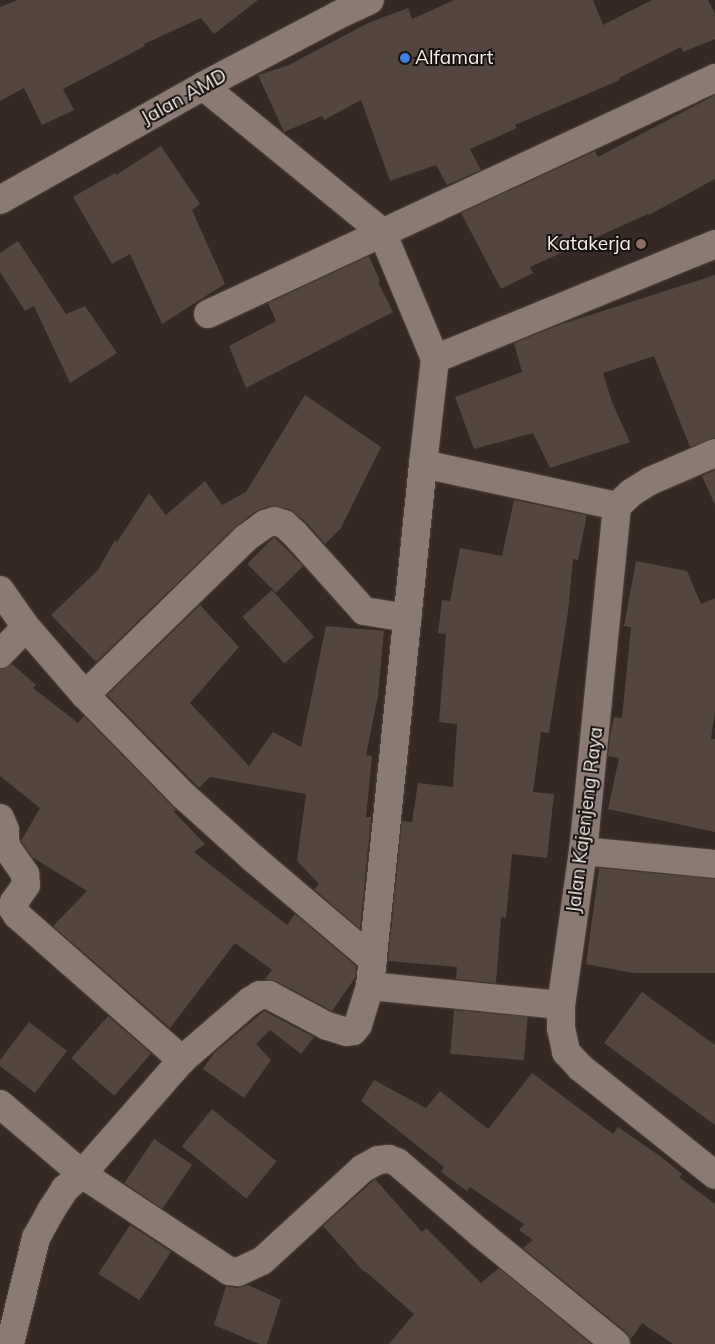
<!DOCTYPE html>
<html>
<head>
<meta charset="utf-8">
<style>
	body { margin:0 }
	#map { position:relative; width:715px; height:1344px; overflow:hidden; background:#362822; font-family:Mulish,sans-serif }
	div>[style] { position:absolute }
	.building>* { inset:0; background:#54463e; transform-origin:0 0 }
	.roads { filter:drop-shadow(0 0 1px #514640) drop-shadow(0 0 1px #514640) }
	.minor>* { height:28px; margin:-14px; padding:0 14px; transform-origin:14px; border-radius:14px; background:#8a7a72 }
	.dots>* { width:14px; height:14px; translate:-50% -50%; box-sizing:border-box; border:2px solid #191310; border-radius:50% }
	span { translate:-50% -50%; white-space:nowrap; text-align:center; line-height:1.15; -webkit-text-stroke:4px #191310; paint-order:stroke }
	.poi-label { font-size:19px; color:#f6ede8 }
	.left { translate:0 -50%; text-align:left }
	.right { translate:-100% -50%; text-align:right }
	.street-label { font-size:19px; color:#f6ede8 }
</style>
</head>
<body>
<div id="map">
	<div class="building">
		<i style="clip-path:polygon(18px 0,258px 0,214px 34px,201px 18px,144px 44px,145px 46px,63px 89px,74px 110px,42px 125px,24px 88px,0 101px,0 7px)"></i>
		<i style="clip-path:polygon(454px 0,593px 0,603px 25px,652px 0,708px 0,715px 14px,715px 39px,683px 52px,681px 47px,619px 78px,620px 80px,515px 125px,517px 128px,470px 149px,481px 170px,447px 185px,436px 165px,390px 181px,361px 100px,324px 120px,322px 116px,284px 132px,258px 75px,289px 65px,368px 23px,408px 8px,412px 19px)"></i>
		<i style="clip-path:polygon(715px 95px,715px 179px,649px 215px,648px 214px,530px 267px,533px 273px,501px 289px,461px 213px,595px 151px,598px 157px)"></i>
		<i style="clip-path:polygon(161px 146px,200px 204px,192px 210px,225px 284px,162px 324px,130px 254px,112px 264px,73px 197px,115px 173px,116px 175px)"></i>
		<i style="clip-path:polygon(18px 241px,66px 314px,85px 306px,117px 353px,70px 383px,34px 306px,25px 311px,0 272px,0 253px)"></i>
		<i style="clip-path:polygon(369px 256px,380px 281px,378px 282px,393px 312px,246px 388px,229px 346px,276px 321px,268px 303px)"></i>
		<i style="clip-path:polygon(715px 275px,715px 438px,690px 447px,654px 356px,603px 373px,612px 402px,630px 442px,550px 468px,533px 433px,474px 449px,455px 397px,522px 372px,514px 343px,559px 325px)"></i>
		<i style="clip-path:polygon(305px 395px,381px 447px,341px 528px,325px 544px,306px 522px,289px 509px,270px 506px,256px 511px,235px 527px,96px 662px,51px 615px,98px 570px,115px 540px,117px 542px,149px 493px,166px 515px,205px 481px,222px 505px,246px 492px)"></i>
		<i style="clip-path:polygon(715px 470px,715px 505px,702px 476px)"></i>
		<i style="clip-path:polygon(514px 500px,586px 515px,586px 520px,578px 560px,573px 559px,568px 612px,549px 733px,541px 732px,533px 792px,554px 794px,547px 858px,512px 854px,506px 918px,501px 917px,496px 983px,456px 979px,457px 967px,388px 961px,402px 821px,412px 822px,418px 783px,453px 787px,457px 724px,439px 722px,446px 634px,438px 633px,442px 600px,450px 601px,460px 548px,502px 556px)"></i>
		<i style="left:274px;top:537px;width:41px;height:38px;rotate:45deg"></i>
		<i style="clip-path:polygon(636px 561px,687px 571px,701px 604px,715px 598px,715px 711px,711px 739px,715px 739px,715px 832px,608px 809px,619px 758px,608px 756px,610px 737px,614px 717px,622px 718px,631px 627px,624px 626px)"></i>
		<i style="left:272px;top:590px;width:63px;height:40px;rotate:48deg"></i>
		<i style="clip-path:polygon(200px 605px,239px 647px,190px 703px,249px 766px,273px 732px,301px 747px,326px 626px,384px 631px,378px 696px,366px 755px,372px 756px,366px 817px,371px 817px,360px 929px,314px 889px,319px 884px,297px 861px,306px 794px,210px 777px,199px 788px,107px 695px)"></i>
		<i style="clip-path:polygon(12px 664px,36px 685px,33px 688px,78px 723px,84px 716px,176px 810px,174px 812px,205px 844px,194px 852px,287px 925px,295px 914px,356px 966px,355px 978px,332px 1011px,276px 981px,265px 979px,272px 970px,235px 943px,170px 1028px,53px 926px,87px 891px,32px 857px,21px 841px,40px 808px,0 776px,0 669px)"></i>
		<i style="clip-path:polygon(599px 868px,715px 879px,715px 973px,633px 973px,586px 964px)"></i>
		<i style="clip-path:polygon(642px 992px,715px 1045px,715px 1125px,604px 1043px)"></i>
		<i style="left:454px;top:1010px;width:74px;height:44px;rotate:5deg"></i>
		<i style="clip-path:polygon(264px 1011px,314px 1037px,301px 1054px,270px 1030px,256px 1044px,271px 1060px,244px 1098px,203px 1069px,214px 1053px)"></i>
		<i style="left:108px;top:1016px;width:57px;height:56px;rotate:41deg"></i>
		<i style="clip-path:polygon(29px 1022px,67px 1051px,35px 1093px,0 1066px,0 1060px)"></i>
		<i style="clip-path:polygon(532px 1073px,613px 1134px,618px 1127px,660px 1156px,682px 1174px,679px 1177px,715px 1204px,715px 1344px,673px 1344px,642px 1323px,631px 1339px,626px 1332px,523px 1248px,533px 1240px,519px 1230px,524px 1224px,470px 1187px,467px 1191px,441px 1172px,444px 1167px,361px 1101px,374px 1080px,426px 1108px,440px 1091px,488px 1129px)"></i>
		<i style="left:212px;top:1109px;width:83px;height:48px;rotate:39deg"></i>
		<i style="left:154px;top:1139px;width:46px;height:53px;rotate:34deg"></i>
		<i style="clip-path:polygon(375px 1179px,422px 1232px,426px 1228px,481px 1283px,499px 1268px,591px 1344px,389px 1344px,414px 1314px,365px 1271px,364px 1272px,323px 1226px)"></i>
		<i style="left:130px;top:1225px;width:49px;height:58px;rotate:33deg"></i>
		<i style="clip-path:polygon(248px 1285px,281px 1300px,267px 1344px,259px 1344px,214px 1325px,226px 1286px,237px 1288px)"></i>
	</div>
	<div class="roads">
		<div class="minor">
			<i style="left:203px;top:86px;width:231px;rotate:39.2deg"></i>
			<i style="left:382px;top:232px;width:138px;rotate:67.3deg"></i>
			<i style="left:435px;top:359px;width:106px;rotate:96.5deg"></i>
			<i style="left:423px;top:464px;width:198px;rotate:12.2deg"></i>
			<i style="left:0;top:200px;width:233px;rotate:-29.3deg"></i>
			<i style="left:203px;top:86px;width:153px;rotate:-27.7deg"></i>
			<i style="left:338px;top:15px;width:35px;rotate:-25deg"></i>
			<i style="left:208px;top:314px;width:559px;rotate:-24.96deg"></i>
			<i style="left:435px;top:359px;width:303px;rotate:-22.3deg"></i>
			<i style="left:715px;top:453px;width:71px;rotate:156.7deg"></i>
			<i style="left:650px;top:481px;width:22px;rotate:148deg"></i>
			<i style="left:631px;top:493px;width:19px;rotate:137deg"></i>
			<i style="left:617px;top:506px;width:347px;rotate:95.6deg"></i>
			<i style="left:583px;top:851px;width:156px;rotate:98.1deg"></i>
			<i style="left:561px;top:1005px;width:23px;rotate:90deg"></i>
			<i style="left:561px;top:1028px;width:25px;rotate:78deg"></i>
			<i style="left:566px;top:1052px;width:22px;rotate:47deg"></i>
			<i style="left:581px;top:1068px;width:171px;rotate:38.6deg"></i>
			<i style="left:423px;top:464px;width:525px;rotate:95.8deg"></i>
			<i style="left:370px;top:986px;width:192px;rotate:5.7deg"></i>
			<i style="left:0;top:590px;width:45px;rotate:54.9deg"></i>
			<i style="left:26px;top:627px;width:90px;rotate:49.1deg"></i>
			<i style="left:85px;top:695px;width:141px;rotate:45.6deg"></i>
			<i style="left:184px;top:796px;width:94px;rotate:42deg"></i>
			<i style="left:254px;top:859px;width:156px;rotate:40.3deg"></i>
			<i style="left:0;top:654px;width:37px;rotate:-46deg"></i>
			<i style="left:85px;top:695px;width:225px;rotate:-44.3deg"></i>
			<i style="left:246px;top:538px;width:24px;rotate:-36deg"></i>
			<i style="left:265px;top:524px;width:9px;rotate:-18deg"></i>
			<i style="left:274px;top:521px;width:10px;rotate:17deg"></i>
			<i style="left:284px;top:524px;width:15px;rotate:42deg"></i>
			<i style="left:295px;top:534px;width:103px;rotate:48.1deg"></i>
			<i style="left:364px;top:611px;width:44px;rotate:9.2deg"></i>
			<i style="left:0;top:818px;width:13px;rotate:67deg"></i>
			<i style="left:5px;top:830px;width:11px;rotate:90deg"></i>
			<i style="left:5px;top:841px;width:7px;rotate:74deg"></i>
			<i style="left:7px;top:848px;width:32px;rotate:55deg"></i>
			<i style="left:25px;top:874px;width:11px;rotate:85deg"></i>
			<i style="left:26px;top:885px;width:21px;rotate:125deg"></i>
			<i style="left:14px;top:902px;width:7px;rotate:98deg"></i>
			<i style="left:13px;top:909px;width:7px;rotate:56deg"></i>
			<i style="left:17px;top:915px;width:220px;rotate:41.3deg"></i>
			<i style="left:583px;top:851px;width:133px;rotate:5.6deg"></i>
			<i style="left:370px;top:986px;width:41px;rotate:107.1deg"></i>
			<i style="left:358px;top:1025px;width:8px;rotate:130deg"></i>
			<i style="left:353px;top:1031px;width:6px;rotate:171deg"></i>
			<i style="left:347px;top:1032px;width:21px;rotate:-163deg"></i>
			<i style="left:327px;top:1026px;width:66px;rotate:-151.9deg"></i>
			<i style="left:269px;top:995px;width:9px;rotate:180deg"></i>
			<i style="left:260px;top:995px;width:12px;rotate:149deg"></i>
			<i style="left:250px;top:1001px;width:90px;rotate:139.1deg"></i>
			<i style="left:182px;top:1060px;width:152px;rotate:131.3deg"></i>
			<i style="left:82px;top:1174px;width:176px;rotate:33.4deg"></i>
			<i style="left:229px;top:1271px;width:9px;rotate:6deg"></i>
			<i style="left:238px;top:1272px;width:26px;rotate:-25deg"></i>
			<i style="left:262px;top:1261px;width:136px;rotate:-42.6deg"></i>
			<i style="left:362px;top:1169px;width:18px;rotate:-29deg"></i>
			<i style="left:378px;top:1160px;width:11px;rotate:-5deg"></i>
			<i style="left:389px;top:1159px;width:9px;rotate:21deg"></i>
			<i style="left:397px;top:1162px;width:111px;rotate:40.6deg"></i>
			<i style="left:481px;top:1234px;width:174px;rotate:39.2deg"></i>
			<i style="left:0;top:1104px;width:108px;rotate:40.5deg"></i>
			<i style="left:82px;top:1174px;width:23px;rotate:139deg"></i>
			<i style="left:65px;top:1189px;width:24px;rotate:123deg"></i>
			<i style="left:52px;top:1209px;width:33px;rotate:119deg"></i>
			<i style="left:36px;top:1238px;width:109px;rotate:103.8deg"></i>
		</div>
	</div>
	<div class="dots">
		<i style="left:405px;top:58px;background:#3f7fe0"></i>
		<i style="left:641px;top:244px;background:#8d6e63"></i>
	</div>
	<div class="poi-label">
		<span class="left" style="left:415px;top:58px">Alfamart</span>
		<span class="right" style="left:631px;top:244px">Katakerja</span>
	</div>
	<div class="street-label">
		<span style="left:184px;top:97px;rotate:-29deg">Jalan AMD</span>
		<span style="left:585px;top:820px;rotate:-83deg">Jalan Kajenjeng Raya</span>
	</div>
</div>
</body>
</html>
